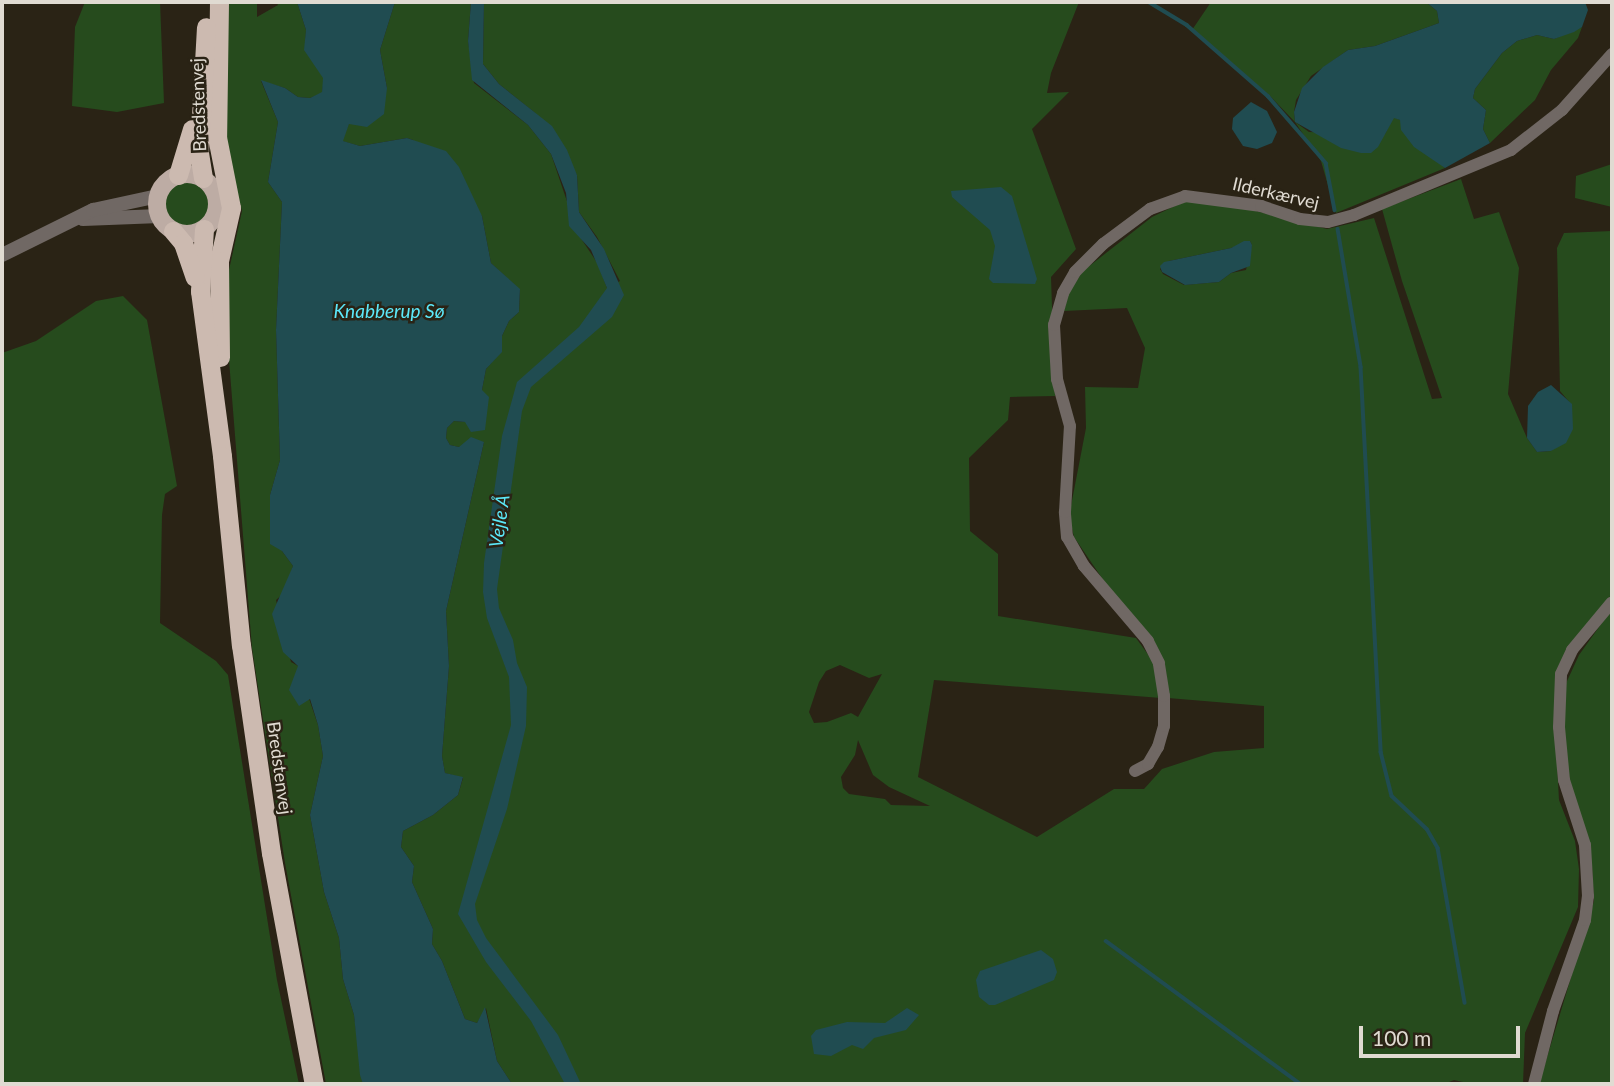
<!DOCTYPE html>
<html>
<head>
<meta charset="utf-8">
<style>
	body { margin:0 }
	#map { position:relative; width:1614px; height:1086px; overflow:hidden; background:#2a2315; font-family:Lato,sans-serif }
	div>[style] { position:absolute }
	.green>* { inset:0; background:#264b1d }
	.round { border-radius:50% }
	.water>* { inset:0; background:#204c51 }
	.stream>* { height:3.5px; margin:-1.75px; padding:0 1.75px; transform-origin:1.75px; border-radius:1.75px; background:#204c51 }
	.minor>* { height:12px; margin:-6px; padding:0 6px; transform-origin:6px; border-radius:6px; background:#706864 }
	.tertiary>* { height:14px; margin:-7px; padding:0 7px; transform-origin:7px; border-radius:7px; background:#706864 }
	.primary>* { height:18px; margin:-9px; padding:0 9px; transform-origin:9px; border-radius:9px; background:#bdaca4 }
	.primary>.ring { margin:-9px; padding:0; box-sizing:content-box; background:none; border:18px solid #bdaca4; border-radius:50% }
	.trunk>* { height:19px; margin:-9.5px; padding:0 9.5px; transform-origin:9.5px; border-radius:9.5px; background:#ccbab0 }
	span { translate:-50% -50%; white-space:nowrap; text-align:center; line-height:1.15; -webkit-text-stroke:5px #2a2315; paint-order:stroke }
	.street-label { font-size:18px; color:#e0dbd2 }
	.water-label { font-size:19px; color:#5ce8f9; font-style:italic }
	.frame { position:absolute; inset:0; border:4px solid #e0dbd2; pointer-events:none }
	.scale { position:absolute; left:1359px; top:1026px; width:161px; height:32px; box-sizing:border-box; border:4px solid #e0dbd2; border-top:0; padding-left:9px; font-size:21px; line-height:24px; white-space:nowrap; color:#e0dbd2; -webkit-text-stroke:5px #2a2315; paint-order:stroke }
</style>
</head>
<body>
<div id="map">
	<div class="green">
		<i style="clip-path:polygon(85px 2px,160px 2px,164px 103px,117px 112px,72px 106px,75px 27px)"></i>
		<i style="clip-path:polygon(224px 2px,257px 2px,257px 17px,278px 5px,276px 2px,297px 2px,306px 30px,305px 50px,324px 78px,322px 93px,310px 98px,298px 97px,285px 88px,261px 81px,278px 122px,268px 182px,282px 202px,276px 330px,280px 460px,270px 495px,282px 551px,293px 566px,284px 593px,276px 600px,291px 662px,298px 666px,318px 725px,323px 756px,310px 815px,324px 892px,339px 938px,343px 979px,354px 1015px,363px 1084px,326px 1084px,285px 863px,252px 648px,229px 360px,229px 270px,242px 211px,224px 143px)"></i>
		<i style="clip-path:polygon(evenodd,395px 2px,471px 2px,468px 41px,474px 83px,528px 125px,551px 154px,578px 234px,598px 264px,607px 288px,620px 281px,597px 237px,579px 212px,577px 175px,534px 112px,499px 84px,483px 64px,484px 2px,1079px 2px,1051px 73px,1047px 93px,1069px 92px,1032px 129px,1076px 249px,1051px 277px,1055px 396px,1010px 397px,1008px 420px,969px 458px,970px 531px,998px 554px,998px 616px,1136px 638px,1155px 664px,1161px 698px,934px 680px,918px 777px,1037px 837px,1114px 789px,1144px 789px,1162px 769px,1214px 752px,1264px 748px,1264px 706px,1168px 698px,1166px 672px,1074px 537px,1069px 516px,1086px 428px,1085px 387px,1138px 388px,1145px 348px,1127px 308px,1064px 311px,1069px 292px,1083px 271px,1152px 217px,1185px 201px,1248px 209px,1327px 229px,1374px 218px,1432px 399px,1442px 398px,1402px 281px,1382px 209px,1461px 179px,1474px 219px,1499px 212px,1519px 268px,1508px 394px,1527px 438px,1537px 452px,1551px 451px,1571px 404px,1560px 391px,1557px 248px,1564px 233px,1612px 231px,1612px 594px,1571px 644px,1557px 678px,1554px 707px,1559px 800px,1575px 841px,1579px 869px,1578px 907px,1525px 1033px,1523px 1084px,1472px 1084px,1454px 1080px,1444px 1084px,512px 1084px,497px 1061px,486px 1008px,477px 1023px,465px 1019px,442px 961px,432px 944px,433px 929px,412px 882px,414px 866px,401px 847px,403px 831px,433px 815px,458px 795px,463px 778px,445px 773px,442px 756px,449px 666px,446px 611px,484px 442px,459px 447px,450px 445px,446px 438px,447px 428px,454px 421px,465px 422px,482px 390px,486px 369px,501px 352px,502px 336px,509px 321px,519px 312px,520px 290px,491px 263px,482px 216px,413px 140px,407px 138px,360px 146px,342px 141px,349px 123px,387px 88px,380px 50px,395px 2px,1250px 241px,1252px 245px,1246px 270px,1231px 273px,1219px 282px,1184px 285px,1163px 274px,1160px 269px,1169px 261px,1231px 248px,1250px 241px,395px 2px,840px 665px,869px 678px,882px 674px,858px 717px,851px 713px,827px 722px,814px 723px,809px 712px,819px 682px,826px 671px,840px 665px,395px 2px,858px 740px,873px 775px,889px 787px,930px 806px,891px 805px,885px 799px,849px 794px,843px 788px,841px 777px,855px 755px,858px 740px)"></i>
		<i style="clip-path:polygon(1211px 2px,1426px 2px,1437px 11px,1439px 23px,1375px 46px,1348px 50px,1311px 76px,1296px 100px,1294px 112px,1295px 122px,1309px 132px,1385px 134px,1393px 117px,1400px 120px,1445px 168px,1336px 213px,1321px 161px,1295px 122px,1269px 95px,1192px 30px)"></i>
		<i style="clip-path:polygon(1582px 27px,1578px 38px,1551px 70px,1535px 100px,1490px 143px,1483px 129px,1486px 110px,1473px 98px,1475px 89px,1502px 53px,1517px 41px,1537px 35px,1554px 39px)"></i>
		<i style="clip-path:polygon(1612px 164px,1612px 207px,1575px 198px,1576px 176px)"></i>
		<i class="round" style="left:164px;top:181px;width:46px;height:46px"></i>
		<i style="clip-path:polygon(123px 296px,147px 320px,177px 486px,165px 494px,162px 515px,160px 623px,216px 661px,228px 675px,277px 980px,299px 1084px,2px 1084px,2px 353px,36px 341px,96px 301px)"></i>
		<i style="clip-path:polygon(1612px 609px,1612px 1084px,1539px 1084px,1594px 901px,1592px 867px,1567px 769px,1562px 692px,1579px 655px)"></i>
	</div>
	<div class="water">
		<i style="clip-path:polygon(297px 2px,395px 2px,380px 50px,387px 88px,384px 114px,367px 127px,349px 124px,343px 141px,360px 146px,407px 138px,446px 151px,459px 167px,482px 216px,491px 263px,520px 289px,519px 312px,509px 321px,502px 336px,502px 352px,486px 369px,482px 390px,489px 397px,485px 430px,471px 432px,465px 422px,454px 421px,447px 428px,446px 438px,450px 445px,459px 447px,471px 437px,484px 442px,446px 611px,449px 666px,442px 756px,445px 773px,463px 777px,458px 795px,433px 815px,403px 831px,401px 847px,414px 866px,412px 882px,433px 929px,432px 944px,442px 961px,465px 1019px,477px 1023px,485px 1007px,497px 1061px,512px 1084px,363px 1084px,360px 1075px,354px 1015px,343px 979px,339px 938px,324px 892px,310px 815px,323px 756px,318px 725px,310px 699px,299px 706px,289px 690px,298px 666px,283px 652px,272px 614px,293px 566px,282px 551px,270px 544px,270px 495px,280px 460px,276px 330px,282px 202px,268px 182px,278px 122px,261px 80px,285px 88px,298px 97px,310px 98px,322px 92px,323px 78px,304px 50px,306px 30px)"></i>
		<i style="clip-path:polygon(471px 2px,484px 2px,483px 64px,499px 84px,552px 126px,567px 150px,577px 175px,579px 212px,604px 249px,624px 295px,612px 317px,531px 387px,522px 411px,497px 589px,499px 608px,513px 640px,517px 663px,527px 687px,526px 726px,507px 809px,475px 904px,477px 920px,486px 938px,558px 1035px,581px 1084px,565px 1084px,531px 1021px,486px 962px,458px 914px,511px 725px,509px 677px,487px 618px,483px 592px,484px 563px,502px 436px,517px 382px,579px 327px,607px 288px,591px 250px,569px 226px,566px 193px,551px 154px,528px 125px,472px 80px,468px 41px)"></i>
		<i style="clip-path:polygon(1426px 2px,1585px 2px,1588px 10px,1582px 27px,1574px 32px,1554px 39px,1537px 35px,1517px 41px,1502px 53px,1475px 89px,1473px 98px,1486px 110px,1483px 129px,1490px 143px,1445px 168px,1414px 147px,1401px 130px,1400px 120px,1394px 118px,1378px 147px,1371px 153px,1361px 153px,1341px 148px,1295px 122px,1294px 112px,1302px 88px,1323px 67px,1348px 50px,1375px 46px,1439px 23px,1437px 11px)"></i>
		<i style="clip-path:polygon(1251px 102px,1267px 111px,1277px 132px,1272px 143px,1257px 149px,1243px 146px,1232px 129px,1233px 118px)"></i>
		<i style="clip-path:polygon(1001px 187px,1012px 196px,1037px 279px,1035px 284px,993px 283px,989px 279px,995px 246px,990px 230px,952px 197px,951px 191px)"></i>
		<i style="clip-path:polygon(1244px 241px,1250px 241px,1252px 245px,1250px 266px,1231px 273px,1219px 282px,1185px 285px,1162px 272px,1160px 266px,1164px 262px,1231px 248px)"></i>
		<i style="clip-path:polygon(1551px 385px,1572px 404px,1573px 429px,1566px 443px,1551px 451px,1537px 452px,1527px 438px,1528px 406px,1538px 392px)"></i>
		<i style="clip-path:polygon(1041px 950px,1053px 959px,1057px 972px,1054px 980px,995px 1005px,989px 1005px,979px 997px,976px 980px,980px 971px)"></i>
		<i style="clip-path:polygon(907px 1008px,919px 1015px,906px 1030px,874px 1038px,863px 1049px,852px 1045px,831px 1056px,814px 1054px,811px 1036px,816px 1030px,847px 1022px,885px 1023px)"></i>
	</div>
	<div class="stream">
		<i style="left:1149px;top:2px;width:44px;rotate:31.2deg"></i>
		<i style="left:1187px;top:25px;width:108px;rotate:41.2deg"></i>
		<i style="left:1268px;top:96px;width:89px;rotate:49.1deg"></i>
		<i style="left:1326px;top:163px;width:48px;rotate:79.2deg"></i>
		<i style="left:1338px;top:229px;width:140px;rotate:80.5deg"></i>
		<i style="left:1361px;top:367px;width:386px;rotate:87deg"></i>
		<i style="left:1381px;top:752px;width:45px;rotate:76deg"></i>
		<i style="left:1392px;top:796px;width:48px;rotate:43.3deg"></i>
		<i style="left:1427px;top:829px;width:22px;rotate:60deg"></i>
		<i style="left:1438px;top:848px;width:157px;rotate:80.1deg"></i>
		<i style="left:1106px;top:941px;width:242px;rotate:36.3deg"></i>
	</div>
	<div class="minor">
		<i style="left:1135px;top:771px;width:15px;rotate:-28deg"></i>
		<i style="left:1148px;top:764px;width:20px;rotate:-60deg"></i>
		<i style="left:1158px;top:747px;width:22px;rotate:-74deg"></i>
		<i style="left:1164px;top:726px;width:30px;rotate:-90deg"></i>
		<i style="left:1164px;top:696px;width:33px;rotate:-99deg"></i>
		<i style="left:1159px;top:663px;width:25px;rotate:-117deg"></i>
		<i style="left:1148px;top:641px;width:99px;rotate:-130.5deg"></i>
		<i style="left:1084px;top:566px;width:34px;rotate:-120deg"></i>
		<i style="left:1067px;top:537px;width:25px;rotate:-95deg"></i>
		<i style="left:1065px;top:512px;width:86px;rotate:-86.7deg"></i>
		<i style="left:1070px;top:426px;width:49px;rotate:-105.5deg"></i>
		<i style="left:1057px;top:379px;width:54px;rotate:-93.2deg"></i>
		<i style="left:1054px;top:325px;width:33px;rotate:-74deg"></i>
		<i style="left:1063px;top:293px;width:24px;rotate:-60deg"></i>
		<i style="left:1075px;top:272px;width:40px;rotate:-45deg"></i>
		<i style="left:1103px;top:244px;width:59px;rotate:-36.7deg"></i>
		<i style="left:1150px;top:209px;width:37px;rotate:-20deg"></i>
		<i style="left:1185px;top:196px;width:77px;rotate:7.5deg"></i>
		<i style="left:1261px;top:206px;width:41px;rotate:18.4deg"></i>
		<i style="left:1300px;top:219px;width:28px;rotate:6deg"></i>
		<i style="left:1328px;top:222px;width:27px;rotate:-15deg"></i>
		<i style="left:1354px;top:215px;width:170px;rotate:-22.5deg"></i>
		<i style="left:1511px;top:150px;width:65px;rotate:-38.1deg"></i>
		<i style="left:1562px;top:110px;width:75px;rotate:-48.2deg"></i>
		<i style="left:1534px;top:1084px;width:75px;rotate:-75.4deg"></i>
		<i style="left:1553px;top:1011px;width:96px;rotate:-70.6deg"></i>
		<i style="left:1585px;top:920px;width:24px;rotate:-83deg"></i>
		<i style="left:1588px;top:896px;width:51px;rotate:-93.4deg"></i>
		<i style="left:1585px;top:845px;width:68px;rotate:-107.9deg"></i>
		<i style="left:1564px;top:780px;width:53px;rotate:-95.4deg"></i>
		<i style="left:1559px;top:727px;width:53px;rotate:-87.8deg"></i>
		<i style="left:1561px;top:674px;width:26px;rotate:-65deg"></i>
		<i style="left:1572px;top:650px;width:62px;rotate:-50.2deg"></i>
	</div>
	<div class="tertiary">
		<i style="left:83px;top:219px;width:77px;rotate:-2.2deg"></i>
		<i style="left:2px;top:255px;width:102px;rotate:-26.3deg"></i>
		<i style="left:93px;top:210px;width:66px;rotate:-12.2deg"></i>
	</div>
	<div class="primary">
		<i class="ring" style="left:157px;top:174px;width:42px;height:42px"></i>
	</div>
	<div class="trunk">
		<i style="left:219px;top:2px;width:135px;rotate:90.8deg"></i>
		<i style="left:217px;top:137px;width:72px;rotate:78.8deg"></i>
		<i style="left:231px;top:208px;width:54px;rotate:102.8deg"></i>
		<i style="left:219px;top:261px;width:96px;rotate:89.4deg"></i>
		<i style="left:178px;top:175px;width:48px;rotate:-73.1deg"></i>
		<i style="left:203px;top:178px;width:26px;rotate:-99deg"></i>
		<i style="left:199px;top:152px;width:125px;rotate:-86.8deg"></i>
		<i style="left:204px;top:229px;width:62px;rotate:93.7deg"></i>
		<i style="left:200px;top:291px;width:166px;rotate:82.4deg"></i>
		<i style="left:222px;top:456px;width:190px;rotate:84.3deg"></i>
		<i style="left:241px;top:645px;width:210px;rotate:81.8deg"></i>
		<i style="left:271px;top:853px;width:235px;rotate:79.5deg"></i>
		<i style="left:173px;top:231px;width:16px;rotate:50deg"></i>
		<i style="left:183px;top:243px;width:36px;rotate:71deg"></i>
	</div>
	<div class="street-label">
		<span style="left:198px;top:105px;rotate:-92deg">Bredstenvej</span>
		<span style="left:1276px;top:193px;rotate:13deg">Ilderkærvej</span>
		<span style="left:280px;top:768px;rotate:82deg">Bredstenvej</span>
	</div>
	<div class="water-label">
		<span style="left:389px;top:311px">Knabberup Sø</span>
		<span style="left:499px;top:521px;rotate:-82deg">Vejle Å</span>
	</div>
	<div class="frame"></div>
	<div class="scale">100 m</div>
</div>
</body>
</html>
